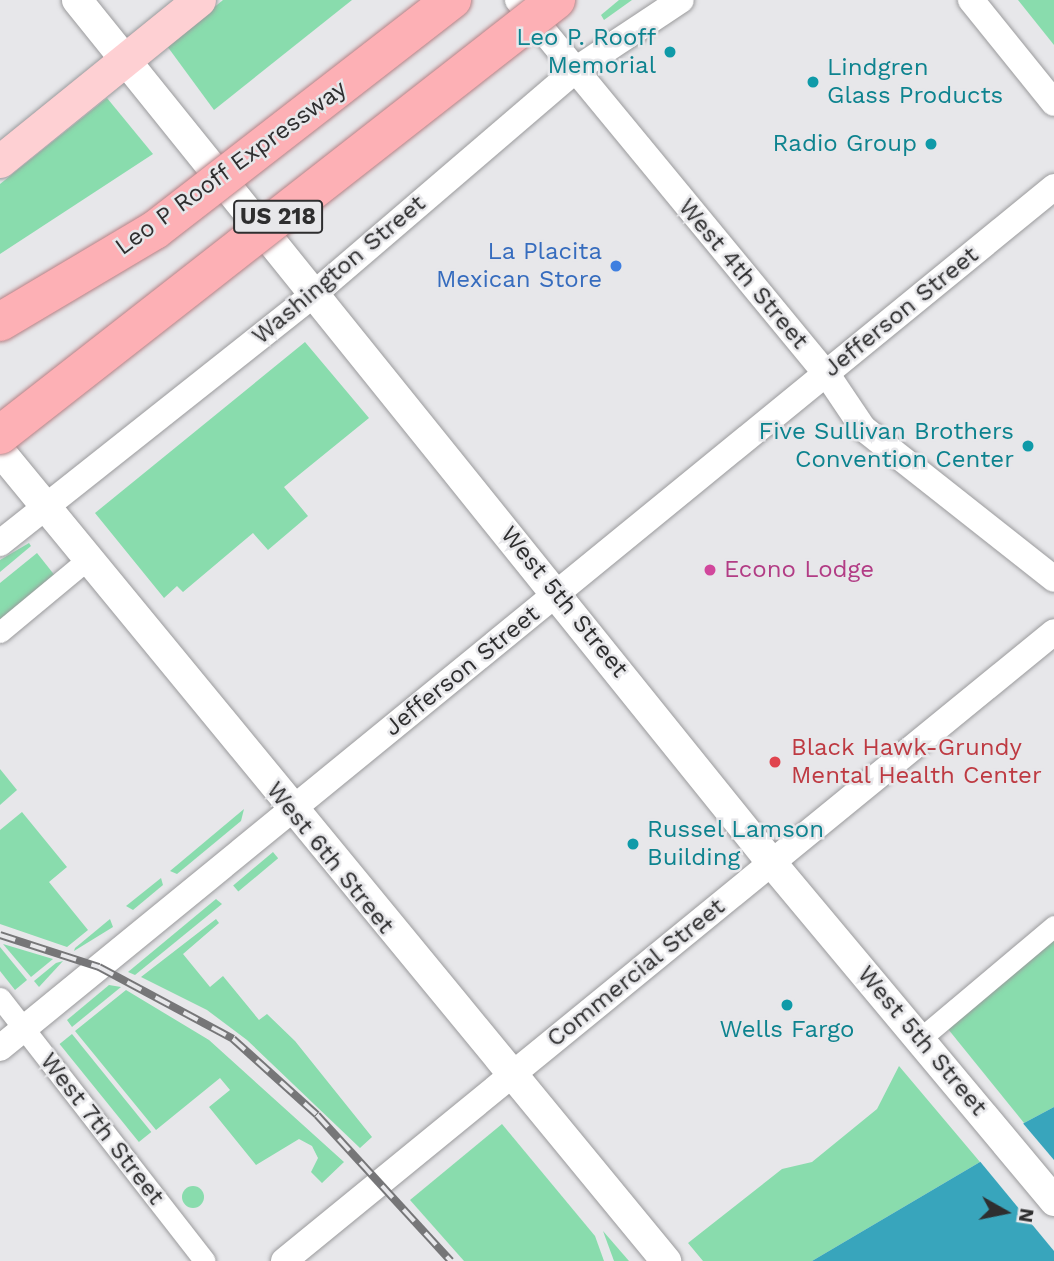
<!DOCTYPE html>
<html>
<head>
<meta charset="utf-8">
<style>
	body { margin:0 }
	#map { position:relative; width:1054px; height:1261px; overflow:hidden; background:#e7e7ea; font-family:"Work Sans",sans-serif }
	div>[style] { position:absolute }
	.green>* { inset:0; background:#89dcad; transform-origin:0 0 }
	.round { border-radius:50% }
	.water>* { inset:0; background:#38a5bc }
	.pier>* { inset:0; background:#e7e7ea }
	.roads { filter:drop-shadow(0 0 2px #9a9a9c) drop-shadow(0 0 2px #9a9a9c) }
	.minor>* { height:21px; margin:-10.5px; padding:0 10.5px; transform-origin:10.5px; border-radius:10.5px; background:#fff }
	.tertiary>* { height:26px; margin:-13px; padding:0 13px; transform-origin:13px; border-radius:13px; background:#fff }
	.secondary>* { height:30px; margin:-15px; padding:0 15px; transform-origin:15px; border-radius:15px; background:#fff }
	.primary>* { height:33px; margin:-16.5px; padding:0 16.5px; transform-origin:16.5px; border-radius:16.5px; background:#fed0d3 }
	.rail>* { height:8px; margin-top:-4px; transform-origin:0; background:repeating-linear-gradient(90deg,#e7e7ea 0 16px,#767678 0 32px); box-sizing:border-box; border-block:2px solid #767678 }
	.bridges { filter:drop-shadow(0 0 2px #b58286) drop-shadow(0 0 2px #b58286) }
	.motorway-bridge>* { height:38px; margin:-19px; padding:0 19px; transform-origin:19px; border-radius:19px; background:#fdb0b5 }
	.dots>* { width:19px; height:19px; translate:-50% -50%; box-sizing:border-box; border:4px solid #e7e7ea; border-radius:50% }
	span { translate:-50% -50%; white-space:nowrap; text-align:center; line-height:1.15; -webkit-text-stroke:5px #e7e7ea; paint-order:stroke }
	.shield-label span { padding:2px 5px; background:#e7e7ea; border:2px solid; border-radius:5px; -webkit-text-stroke-width:0 }
	.shield-label { font-size:23px; color:#2e2e2f; font-weight:700 }
	.culture-label { font-size:24px; color:#0d838f }
	.right { translate:-100% -50%; text-align:right }
	.left { translate:0 -50%; text-align:left }
	.street-label { font-size:24px; color:#2e2e2f }
	.shop-label { font-size:24px; color:#366cbe }
	.hotel-label { font-size:24px; color:#b23c85 }
	.health-label { font-size:24px; color:#be3a42 }
	.north { position:absolute; left:970px; top:1177px; width:70px; height:70px; -webkit-text-stroke:5px #e7e7ea; paint-order:stroke; rotate:99deg; font-size:19px; font-weight:700; line-height:28px; text-align:center; color:#2e2e2f }
	.north::after { content:''; display:block; margin:auto; width:24px; height:32px; background:#2e2e2f; clip-path:polygon(50% 0,100% 100%,50% 72%,0 100%) }
</style>
</head>
<body>
<div id="map">
	<div class="green">
		<i style="clip-path:polygon(223px 0,352px 0,214px 110px,167px 46px)"></i>
		<i style="clip-path:polygon(619px 0,632px 0,604px 20px,601px 15px)"></i>
		<i style="clip-path:polygon(1018px 0,1054px 0,1054px 45px)"></i>
		<i style="clip-path:polygon(107px 98px,153px 154px,0 254px,0 184px)"></i>
		<i style="clip-path:polygon(305px 342px,369px 418px,284px 487px,308px 516px,268px 550px,253px 533px,183px 592px,177px 586px,164px 598px,95px 513px)"></i>
		<i style="clip-path:polygon(29px 543px,31px 546px,0 572px,0 560px)"></i>
		<i style="clip-path:polygon(37px 553px,56px 577px,0 622px,0 583px)"></i>
		<i style="clip-path:polygon(0 769px,17px 790px,0 805px)"></i>
		<i style="clip-path:polygon(244px 809px,241px 821px,177px 874px,170px 871px)"></i>
		<i style="clip-path:polygon(22px 812px,67px 867px,49px 882px,88px 930px,67px 947px,0 924px,0 830px)"></i>
		<i style="left:273px;top:852px;width:8px;height:52px;rotate:50deg"></i>
		<i style="clip-path:polygon(161px 878px,163px 885px,133px 910px,126px 906px)"></i>
		<i style="clip-path:polygon(216px 899px,222px 904px,135px 975px,128px 972px)"></i>
		<i style="clip-path:polygon(110px 919px,113px 927px,74px 951px,75px 948px)"></i>
		<i style="clip-path:polygon(216px 919px,219px 923px,183px 954px,210px 987px,223px 976px,259px 1020px,267px 1014px,295px 1041px,372px 1137px,360px 1148px,247px 1040px,207px 1010px,141px 977px)"></i>
		<i style="clip-path:polygon(1054px 938px,1054px 1107px,1024px 1123px,948px 1029px)"></i>
		<i style="clip-path:polygon(3px 944px,53px 959px,31px 977px)"></i>
		<i style="clip-path:polygon(0 947px,27px 980px,15px 990px,0 971px)"></i>
		<i style="clip-path:polygon(63px 961px,39px 987px,34px 981px,56px 963px)"></i>
		<i style="clip-path:polygon(109px 985px,121px 987px,72px 1027px,67px 1020px)"></i>
		<i style="clip-path:polygon(126px 990px,209px 1040px,344px 1162px,322px 1183px,311px 1172px,318px 1158px,312px 1146px,299px 1139px,256px 1165px,209px 1107px,230px 1090px,220px 1078px,156px 1130px,75px 1031px)"></i>
		<i style="left:72px;top:1034px;width:126px;height:16px;rotate:51deg"></i>
		<i style="clip-path:polygon(899px 1066px,980px 1162px,812px 1261px,703px 1261px,688px 1243px,782px 1169px,812px 1162px,877px 1109px)"></i>
		<i style="clip-path:polygon(502px 1124px,595px 1236px,604px 1261px,464px 1261px,410px 1200px)"></i>
		<i class="round" style="left:182px;top:1186px;width:22px;height:22px"></i>
		<i style="clip-path:polygon(603px 1231px,629px 1261px,614px 1261px)"></i>
	</div>
	<div class="water">
		<i style="clip-path:polygon(1054px 1107px,1054px 1261px,812px 1261px,980px 1162px,1024px 1123px)"></i>
	</div>
	<div class="pier">
		<i style="clip-path:polygon(1021px 1121px,1054px 1160px,1054px 1251px,978px 1159px)"></i>
	</div>
	<div class="roads">
		<div class="minor">
			<i style="left:0;top:632px;width:114px;rotate:-39.7deg"></i>
			<i style="left:0;top:998px;width:333px;rotate:52.1deg"></i>
			<i style="left:921px;top:1038px;width:174px;rotate:-40.1deg"></i>
		</div>
		<div class="tertiary">
			<i style="left:518px;top:0;width:484px;rotate:50.5deg"></i>
			<i style="left:826px;top:373px;width:66px;rotate:56.1deg"></i>
			<i style="left:863px;top:428px;width:243px;rotate:38.3deg"></i>
			<i style="left:971px;top:0;width:132px;rotate:51.1deg"></i>
			<i style="left:0;top:543px;width:399px;rotate:-38.4deg"></i>
			<i style="left:313px;top:295px;width:344px;rotate:-40.6deg"></i>
			<i style="left:574px;top:71px;width:128px;rotate:-33.6deg"></i>
			<i style="left:0;top:1048px;width:1361px;rotate:-39.24deg"></i>
			<i style="left:284px;top:1261px;width:994px;rotate:-39.24deg"></i>
		</div>
		<div class="secondary">
			<i style="left:77px;top:0;width:1107px;rotate:51.16deg"></i>
			<i style="left:771px;top:862px;width:442px;rotate:50.1deg"></i>
			<i style="left:0;top:451px;width:1049px;rotate:50.57deg"></i>
		</div>
		<div class="primary">
			<i style="left:0;top:161px;width:256px;rotate:-39deg"></i>
		</div>
	</div>
	<div class="rail">
		<i style="left:0;top:935px;width:104px;rotate:17.9deg"></i>
		<i style="left:99px;top:967px;width:152px;rotate:28.2deg"></i>
		<i style="left:233px;top:1039px;width:113px;rotate:42.1deg"></i>
		<i style="left:317px;top:1115px;width:198px;rotate:47.5deg"></i>
	</div>
	<div class="bridges">
		<div class="motorway-bridge">
			<i style="left:0;top:322px;width:180px;rotate:-30.7deg"></i>
			<i style="left:155px;top:230px;width:376px;rotate:-37.8deg"></i>
			<i style="left:0;top:435px;width:706px;rotate:-38.04deg"></i>
		</div>
	</div>
	<div class="dots">
		<i style="left:670px;top:52px;background:#0f9aa8"></i>
		<i style="left:813px;top:82px;background:#0f9aa8"></i>
		<i style="left:931px;top:144px;background:#0f9aa8"></i>
		<i style="left:616px;top:266px;background:#3f7fe0"></i>
		<i style="left:1028px;top:446px;background:#0f9aa8"></i>
		<i style="left:710px;top:570px;background:#d1479c"></i>
		<i style="left:775px;top:762px;background:#e0444e"></i>
		<i style="left:633px;top:844px;background:#0f9aa8"></i>
		<i style="left:787px;top:1005px;background:#0f9aa8"></i>
	</div>
	<div class="shield-label">
		<span style="left:278px;top:217px">US 218</span>
	</div>
	<div class="culture-label">
		<span class="right" style="left:656px;top:52px">Leo P. Rooff<br>Memorial</span>
		<span class="left" style="left:827px;top:82px">Lindgren<br>Glass Products</span>
		<span class="right" style="left:917px;top:144px">Radio Group</span>
		<span class="right" style="left:1014px;top:446px">Five Sullivan Brothers<br>Convention Center</span>
		<span class="left" style="left:647px;top:844px">Russel Lamson<br>Building</span>
		<span style="left:787px;top:1030px">Wells Fargo</span>
	</div>
	<div class="street-label">
		<span style="left:231px;top:168px;rotate:-36deg">Leo P Rooff Expressway</span>
		<span style="left:339px;top:270px;rotate:-40deg">Washington Street</span>
		<span style="left:743px;top:274px;rotate:50deg">West 4th Street</span>
		<span style="left:901px;top:312px;rotate:-39deg">Jefferson Street</span>
		<span style="left:564px;top:602px;rotate:51deg">West 5th Street</span>
		<span style="left:462px;top:671px;rotate:-39deg">Jefferson Street</span>
		<span style="left:330px;top:858px;rotate:51deg">West 6th Street</span>
		<span style="left:636px;top:973px;rotate:-39deg">Commercial Street</span>
		<span style="left:922px;top:1041px;rotate:50deg">West 5th Street</span>
		<span style="left:102px;top:1129px;rotate:52deg">West 7th Street</span>
	</div>
	<div class="shop-label">
		<span class="right" style="left:602px;top:266px">La Placita<br>Mexican Store</span>
	</div>
	<div class="hotel-label">
		<span class="left" style="left:724px;top:570px">Econo Lodge</span>
	</div>
	<div class="health-label">
		<span class="left" style="left:791px;top:762px">Black Hawk-Grundy<br>Mental Health Center</span>
	</div>
	<div class="north">N</div>
</div>
</body>
</html>
